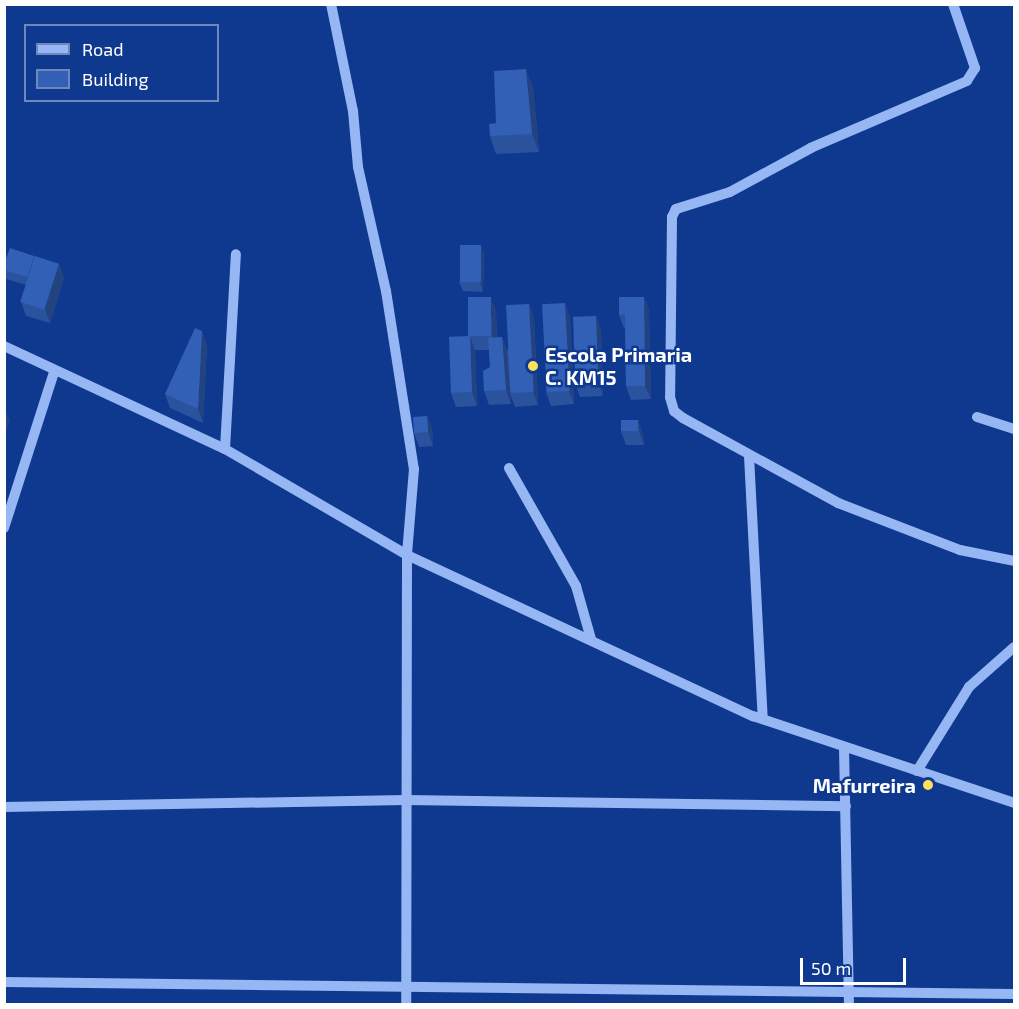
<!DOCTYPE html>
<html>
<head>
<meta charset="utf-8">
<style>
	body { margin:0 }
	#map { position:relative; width:1019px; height:1009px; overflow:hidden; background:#0e398f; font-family:"Exo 2",sans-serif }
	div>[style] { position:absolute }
	.minor>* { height:10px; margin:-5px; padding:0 5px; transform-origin:5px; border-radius:5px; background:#96b7f4 }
	.wall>* { inset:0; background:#2b539d }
	.shaded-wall>* { inset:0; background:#234380 }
	.building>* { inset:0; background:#3260b7; transform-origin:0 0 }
	.dots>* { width:16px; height:16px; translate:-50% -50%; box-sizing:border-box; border:3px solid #0e398f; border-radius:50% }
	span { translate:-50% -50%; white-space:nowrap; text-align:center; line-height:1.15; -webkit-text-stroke:5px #0e398f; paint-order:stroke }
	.poi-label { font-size:20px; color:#fff; font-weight:700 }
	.left { translate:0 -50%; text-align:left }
	.right { translate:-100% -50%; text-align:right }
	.frame { position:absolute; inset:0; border:6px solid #fff; pointer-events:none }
	.legend { position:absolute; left:24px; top:24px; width:195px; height:78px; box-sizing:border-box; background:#0e398f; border:2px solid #6e88bc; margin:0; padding:8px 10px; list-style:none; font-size:18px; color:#fff }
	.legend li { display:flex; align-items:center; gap:12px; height:30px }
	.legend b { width:30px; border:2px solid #6e88bc }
	.scale { position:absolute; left:800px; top:958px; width:106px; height:27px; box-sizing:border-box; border:3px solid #fff; border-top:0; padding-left:8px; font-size:18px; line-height:21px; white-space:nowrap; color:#fff; -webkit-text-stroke:4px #0e398f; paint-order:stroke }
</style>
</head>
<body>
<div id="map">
	<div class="minor">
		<i style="left:331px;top:4px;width:109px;rotate:78.4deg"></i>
		<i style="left:353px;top:111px;width:56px;rotate:84.9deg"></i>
		<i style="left:358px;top:167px;width:127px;rotate:77.3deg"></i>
		<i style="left:386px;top:291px;width:180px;rotate:81.1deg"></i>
		<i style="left:414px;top:469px;width:86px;rotate:94.7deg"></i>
		<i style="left:407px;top:555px;width:449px;rotate:90.1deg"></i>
		<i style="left:953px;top:4px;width:68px;rotate:71deg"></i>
		<i style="left:975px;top:68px;width:15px;rotate:122deg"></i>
		<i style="left:967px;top:81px;width:170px;rotate:156.8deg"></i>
		<i style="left:811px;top:148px;width:92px;rotate:151.5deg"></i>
		<i style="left:730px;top:192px;width:57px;rotate:162.5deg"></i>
		<i style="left:676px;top:209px;width:9px;rotate:117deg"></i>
		<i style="left:672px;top:217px;width:180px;rotate:90.6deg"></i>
		<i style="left:670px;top:397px;width:15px;rotate:74deg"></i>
		<i style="left:674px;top:411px;width:11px;rotate:38deg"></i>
		<i style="left:683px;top:418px;width:177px;rotate:28.7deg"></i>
		<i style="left:838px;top:503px;width:131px;rotate:21.1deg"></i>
		<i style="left:960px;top:550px;width:55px;rotate:11.5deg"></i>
		<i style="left:4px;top:346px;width:244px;rotate:25deg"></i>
		<i style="left:225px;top:449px;width:211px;rotate:30.2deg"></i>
		<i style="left:407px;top:555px;width:382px;rotate:25deg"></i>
		<i style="left:753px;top:716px;width:275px;rotate:18.4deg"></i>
		<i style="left:977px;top:417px;width:39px;rotate:18deg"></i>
		<i style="left:225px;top:449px;width:195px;rotate:-86.8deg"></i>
		<i style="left:749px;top:456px;width:263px;rotate:87deg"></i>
		<i style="left:509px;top:468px;width:136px;rotate:60.4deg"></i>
		<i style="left:576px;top:586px;width:55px;rotate:74.2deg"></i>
		<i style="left:4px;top:528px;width:164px;rotate:-72.2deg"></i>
		<i style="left:844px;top:747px;width:257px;rotate:88.9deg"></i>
		<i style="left:917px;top:771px;width:99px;rotate:-58.2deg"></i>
		<i style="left:969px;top:687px;width:60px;rotate:-41.6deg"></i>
		<i style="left:4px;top:807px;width:402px;rotate:-1deg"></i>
		<i style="left:406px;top:800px;width:440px;rotate:0.8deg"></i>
		<i style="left:4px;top:982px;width:1010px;rotate:0.68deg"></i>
	</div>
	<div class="wall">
		<i style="clip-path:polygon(533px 87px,539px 152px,496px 154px,490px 136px,496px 123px)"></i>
		<i style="clip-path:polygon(484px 254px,483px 292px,463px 291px,459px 282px)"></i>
		<i style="clip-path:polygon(34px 256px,35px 257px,59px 264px,64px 278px,50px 323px,26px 316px,21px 302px,26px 285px,6px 279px,4px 274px,4px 264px)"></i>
		<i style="clip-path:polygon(644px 297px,649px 310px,651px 399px,631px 400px,626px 386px,625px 328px,624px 328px,619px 315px)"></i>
		<i style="clip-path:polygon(529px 304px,534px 318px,538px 405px,515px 407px,510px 394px,511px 404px,489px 405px,484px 391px,490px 367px,489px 350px,475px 350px,477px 406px,456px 407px,451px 393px,470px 336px,496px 311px,497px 337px,502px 337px,507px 351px)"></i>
		<i style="clip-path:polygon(596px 316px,601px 330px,603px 396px,580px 397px,575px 383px)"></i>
		<i style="clip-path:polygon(570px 317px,574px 404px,551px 406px,546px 392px)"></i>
		<i style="clip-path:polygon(202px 331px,207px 345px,203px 423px,170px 408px,165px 394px)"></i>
		<i style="clip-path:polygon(427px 416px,432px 430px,433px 446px,419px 447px,414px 433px)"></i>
		<i style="clip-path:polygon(638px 420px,643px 434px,644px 445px,626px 445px,621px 431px)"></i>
	</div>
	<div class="shaded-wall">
		<i style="clip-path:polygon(526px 69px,533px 87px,539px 152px,532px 134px)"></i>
		<i style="clip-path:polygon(481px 245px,484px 254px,483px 292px,480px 282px)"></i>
		<i style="clip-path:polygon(59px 264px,64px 278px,50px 323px,45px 309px)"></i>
		<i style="clip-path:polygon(491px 297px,496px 311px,497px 350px,492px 336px)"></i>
		<i style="clip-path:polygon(644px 297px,649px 310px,651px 399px,645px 386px)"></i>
		<i style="clip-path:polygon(565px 303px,570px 317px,574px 404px,569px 391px)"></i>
		<i style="clip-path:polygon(529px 304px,534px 318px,538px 405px,533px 392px)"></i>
		<i style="clip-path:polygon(596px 316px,601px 330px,603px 396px,598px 382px)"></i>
		<i style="clip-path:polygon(202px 331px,207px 345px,203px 423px,198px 409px)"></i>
		<i style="clip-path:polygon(470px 336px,475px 350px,477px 406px,472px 392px)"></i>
		<i style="clip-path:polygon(502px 337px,507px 351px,511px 404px,506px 390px)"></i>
		<i style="clip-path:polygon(4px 406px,10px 421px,4px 437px)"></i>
		<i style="clip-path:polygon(427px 416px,432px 430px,433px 446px,428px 432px)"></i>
		<i style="clip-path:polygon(638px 420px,643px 434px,644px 445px,639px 431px)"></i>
	</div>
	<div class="building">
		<i style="clip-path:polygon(526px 69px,532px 134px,490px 136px,489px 124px,496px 123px,494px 71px)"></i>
		<i style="left:460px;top:245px;width:21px;height:37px"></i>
		<i style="clip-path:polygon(10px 248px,34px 256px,27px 277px,4px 270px,4px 264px)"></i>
		<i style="left:35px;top:256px;width:25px;height:48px;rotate:18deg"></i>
		<i style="left:468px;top:297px;width:23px;height:39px"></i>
		<i style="clip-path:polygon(619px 297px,644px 297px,645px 386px,626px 386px,625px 314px,619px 315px)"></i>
		<i style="left:565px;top:303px;width:88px;height:23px;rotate:87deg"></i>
		<i style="left:529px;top:304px;width:88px;height:23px;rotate:87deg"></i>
		<i style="left:596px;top:316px;width:66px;height:23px;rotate:88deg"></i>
		<i style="clip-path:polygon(195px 328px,202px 331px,198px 409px,165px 394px)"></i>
		<i style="left:470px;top:336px;width:56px;height:21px;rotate:88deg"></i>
		<i style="clip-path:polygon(502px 337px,506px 390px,484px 391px,483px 371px,490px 367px,488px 338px)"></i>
		<i style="left:427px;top:416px;width:16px;height:14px;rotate:86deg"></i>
		<i style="left:621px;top:420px;width:17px;height:11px"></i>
	</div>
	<div class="dots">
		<i style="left:533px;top:366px;background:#ffe059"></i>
		<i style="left:928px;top:785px;background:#ffe059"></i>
	</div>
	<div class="poi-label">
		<span class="left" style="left:545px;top:366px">Escola Primaria<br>C. KM15</span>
		<span class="right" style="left:916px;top:785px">Mafurreira</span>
	</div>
	<div class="frame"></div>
	<ul class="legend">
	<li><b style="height:8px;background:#96b7f4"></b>Road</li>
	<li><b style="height:16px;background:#3260b7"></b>Building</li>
	</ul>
	<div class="scale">50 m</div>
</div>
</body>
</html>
